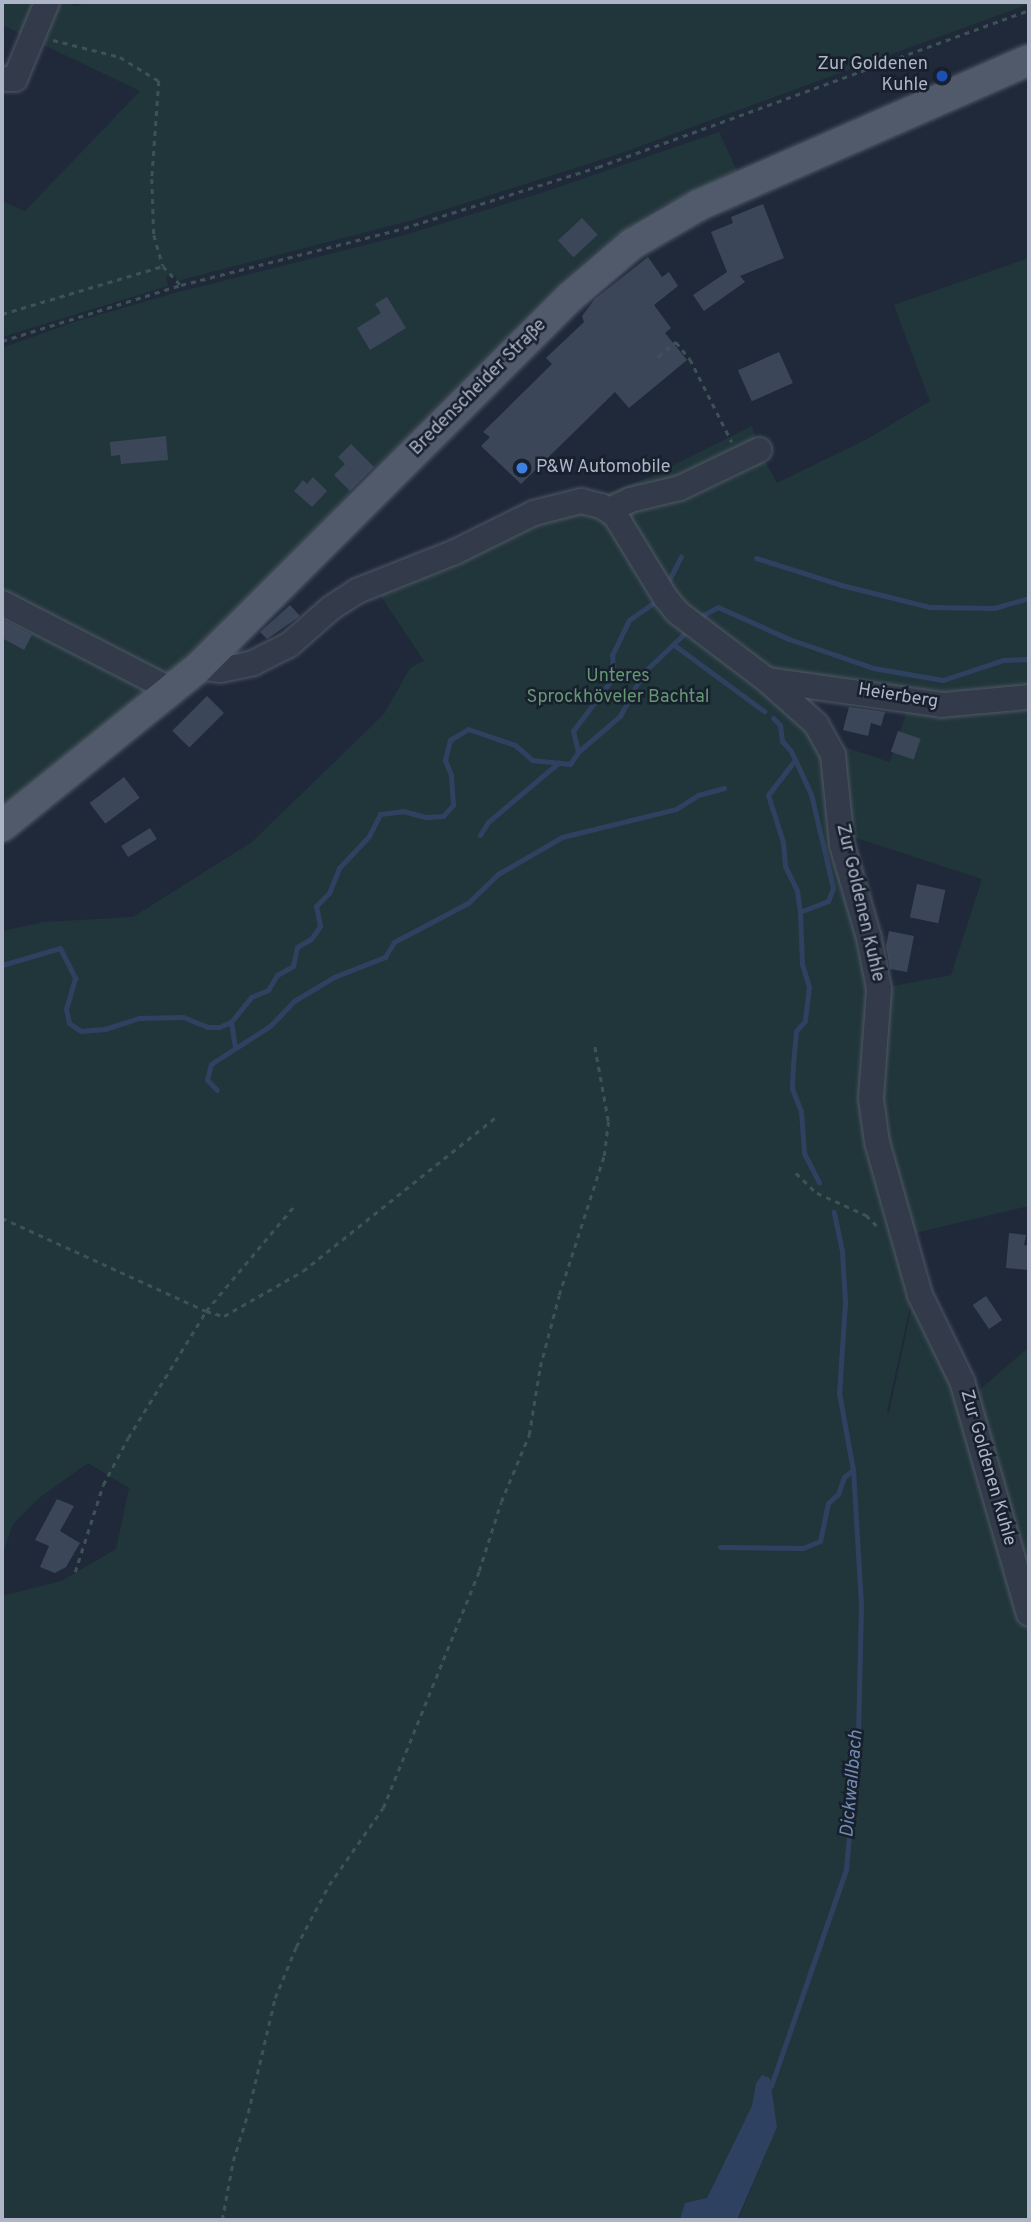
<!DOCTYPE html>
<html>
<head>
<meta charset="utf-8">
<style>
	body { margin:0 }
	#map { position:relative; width:1031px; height:2222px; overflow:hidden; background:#1f2939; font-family:Overpass,sans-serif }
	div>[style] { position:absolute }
	.green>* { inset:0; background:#21363a }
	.water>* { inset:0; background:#2f4160 }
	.stream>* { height:5px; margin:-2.5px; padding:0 2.5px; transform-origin:2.5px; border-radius:2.5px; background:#2f4160 }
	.building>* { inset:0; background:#3b4759; transform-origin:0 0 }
	.path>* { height:2.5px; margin-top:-1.25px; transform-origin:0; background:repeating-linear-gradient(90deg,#3c5255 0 5px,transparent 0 10px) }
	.roads { filter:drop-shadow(0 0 2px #505867) drop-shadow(0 0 2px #505867) }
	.minor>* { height:24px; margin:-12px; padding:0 12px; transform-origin:12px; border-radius:12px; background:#333b4a }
	.major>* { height:30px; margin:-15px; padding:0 15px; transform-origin:15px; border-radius:15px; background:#505a6a }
	.dots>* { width:19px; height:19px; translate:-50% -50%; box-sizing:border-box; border:4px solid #18202e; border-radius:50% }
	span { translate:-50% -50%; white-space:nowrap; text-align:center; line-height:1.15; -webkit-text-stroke:5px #18202e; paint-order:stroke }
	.poi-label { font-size:18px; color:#adb5c6 }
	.right { translate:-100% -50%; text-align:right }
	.left { translate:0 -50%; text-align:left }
	.street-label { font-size:18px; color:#adb5c6 }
	.park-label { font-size:18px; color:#639872 }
	.water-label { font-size:19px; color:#738ab1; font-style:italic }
	.frame { position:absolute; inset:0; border:4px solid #adb5c6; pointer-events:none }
</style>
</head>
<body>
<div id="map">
	<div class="green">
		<i style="clip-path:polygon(2px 2px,72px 2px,74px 6px,91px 2px,1029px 4px,613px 156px,409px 221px,177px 281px,175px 275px,166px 276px,168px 286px,2px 337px,2px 201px,25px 211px,140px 91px,2px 25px)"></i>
		<i style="clip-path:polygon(719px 132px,737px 171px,654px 210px,611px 239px,559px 283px,199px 644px,161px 679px,2px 809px,2px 348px,74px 322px,171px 294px,405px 235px,547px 191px)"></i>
		<i style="clip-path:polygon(1029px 258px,1029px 695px,941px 703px,873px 695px,759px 669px,816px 720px,832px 743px,890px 762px,910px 702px,944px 706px,1029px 699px,1029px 1206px,907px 1235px,883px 1156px,872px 1086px,885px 1009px,882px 988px,951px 975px,982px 879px,844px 834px,832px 754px,833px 801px,872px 967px,878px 1007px,869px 1070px,870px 1110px,913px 1294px,887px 1412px,889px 1413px,914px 1296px,954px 1367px,1010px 1569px,1029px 1621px,1029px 2220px,738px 2220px,777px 2126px,770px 2081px,755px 2165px,743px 2200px,732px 2220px,2px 2220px,2px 1596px,61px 1581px,116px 1549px,129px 1488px,88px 1463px,39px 1498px,13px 1524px,2px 1556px,2px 931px,44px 922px,133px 917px,252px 842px,384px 714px,410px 668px,424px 661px,376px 589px,511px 530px,547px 522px,553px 513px,650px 477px,752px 426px,759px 450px,777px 483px,869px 438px,930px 401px,894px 305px)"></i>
		<i style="clip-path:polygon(1029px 1347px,1029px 1599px,970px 1398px)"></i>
	</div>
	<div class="water">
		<i style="clip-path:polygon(762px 2075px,770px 2078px,777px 2127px,737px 2220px,680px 2220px,685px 2203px,707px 2198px,752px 2106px,756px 2083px)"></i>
	</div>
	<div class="stream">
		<i style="left:756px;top:558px;width:89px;rotate:17.6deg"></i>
		<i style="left:841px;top:585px;width:92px;rotate:13.9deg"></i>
		<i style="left:930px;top:607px;width:64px;rotate:0.9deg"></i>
		<i style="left:994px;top:608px;width:36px;rotate:-16deg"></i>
		<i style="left:667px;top:584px;width:31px;rotate:-63deg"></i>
		<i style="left:698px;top:618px;width:23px;rotate:-29deg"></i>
		<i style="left:718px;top:607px;width:78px;rotate:24.3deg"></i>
		<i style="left:789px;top:639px;width:89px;rotate:19deg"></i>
		<i style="left:873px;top:668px;width:71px;rotate:9.7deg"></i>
		<i style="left:943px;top:680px;width:63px;rotate:-18.4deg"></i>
		<i style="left:1003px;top:660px;width:26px;rotate:-2deg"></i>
		<i style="left:674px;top:645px;width:112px;rotate:36.3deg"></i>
		<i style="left:773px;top:718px;width:10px;rotate:45deg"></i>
		<i style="left:780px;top:725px;width:16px;rotate:83deg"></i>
		<i style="left:782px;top:741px;width:13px;rotate:48deg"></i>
		<i style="left:791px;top:751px;width:47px;rotate:65.1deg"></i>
		<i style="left:811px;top:794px;width:97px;rotate:76.8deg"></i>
		<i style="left:833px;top:888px;width:14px;rotate:111deg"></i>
		<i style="left:828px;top:901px;width:30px;rotate:159deg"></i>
		<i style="left:800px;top:912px;width:52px;rotate:87.8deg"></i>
		<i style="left:802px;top:964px;width:24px;rotate:73deg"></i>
		<i style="left:809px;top:987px;width:34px;rotate:97deg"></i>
		<i style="left:805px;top:1021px;width:13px;rotate:132deg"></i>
		<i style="left:796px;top:1031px;width:35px;rotate:95deg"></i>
		<i style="left:793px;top:1066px;width:22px;rotate:93deg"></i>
		<i style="left:792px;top:1088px;width:25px;rotate:69deg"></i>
		<i style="left:801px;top:1111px;width:42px;rotate:85.9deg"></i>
		<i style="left:804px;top:1153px;width:33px;rotate:63deg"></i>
		<i style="left:578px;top:752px;width:22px;rotate:-103deg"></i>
		<i style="left:573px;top:731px;width:66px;rotate:-53deg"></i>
		<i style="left:613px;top:678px;width:23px;rotate:-92deg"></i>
		<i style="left:612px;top:655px;width:39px;rotate:-64deg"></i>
		<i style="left:629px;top:620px;width:28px;rotate:-35deg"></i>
		<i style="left:795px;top:760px;width:44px;rotate:127.6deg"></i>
		<i style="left:768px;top:795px;width:49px;rotate:72.3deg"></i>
		<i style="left:783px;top:842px;width:24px;rotate:85deg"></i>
		<i style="left:785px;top:866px;width:28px;rotate:64deg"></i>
		<i style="left:797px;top:891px;width:21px;rotate:82deg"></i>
		<i style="left:480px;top:835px;width:15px;rotate:-58deg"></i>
		<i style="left:488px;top:822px;width:92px;rotate:-40.1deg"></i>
		<i style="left:2px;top:965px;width:60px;rotate:-16.3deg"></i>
		<i style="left:60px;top:948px;width:34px;rotate:63deg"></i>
		<i style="left:75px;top:978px;width:32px;rotate:106deg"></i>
		<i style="left:66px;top:1009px;width:14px;rotate:78deg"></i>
		<i style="left:69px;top:1023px;width:14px;rotate:34deg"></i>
		<i style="left:81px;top:1031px;width:24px;rotate:-5deg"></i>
		<i style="left:105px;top:1029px;width:36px;rotate:-18deg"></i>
		<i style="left:139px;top:1018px;width:44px;rotate:-1.3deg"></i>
		<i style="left:183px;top:1017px;width:27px;rotate:22deg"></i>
		<i style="left:208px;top:1027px;width:11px"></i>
		<i style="left:219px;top:1027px;width:13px;rotate:-23deg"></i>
		<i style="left:231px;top:1022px;width:32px;rotate:-51deg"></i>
		<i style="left:251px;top:997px;width:18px;rotate:-22deg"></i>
		<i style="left:268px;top:990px;width:17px;rotate:-59deg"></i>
		<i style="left:277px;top:975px;width:18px;rotate:-29deg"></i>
		<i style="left:293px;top:966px;width:19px;rotate:-78deg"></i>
		<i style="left:297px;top:947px;width:16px;rotate:-30deg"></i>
		<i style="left:311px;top:939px;width:16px;rotate:-55deg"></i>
		<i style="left:320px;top:926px;width:20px;rotate:-101deg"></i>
		<i style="left:316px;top:906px;width:18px;rotate:-45deg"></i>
		<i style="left:329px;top:893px;width:27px;rotate:-68deg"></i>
		<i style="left:339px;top:868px;width:44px;rotate:-46.8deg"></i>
		<i style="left:369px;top:836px;width:25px;rotate:-63deg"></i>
		<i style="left:380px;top:814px;width:23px;rotate:-7deg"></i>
		<i style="left:403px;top:811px;width:24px;rotate:15deg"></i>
		<i style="left:426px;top:817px;width:17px;rotate:-3deg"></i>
		<i style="left:443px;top:816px;width:15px;rotate:-48deg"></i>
		<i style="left:453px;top:805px;width:30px;rotate:-94deg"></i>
		<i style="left:451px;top:775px;width:16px;rotate:-112deg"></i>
		<i style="left:445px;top:760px;width:21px;rotate:-76deg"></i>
		<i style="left:450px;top:740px;width:21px;rotate:-31deg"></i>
		<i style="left:468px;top:729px;width:50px;rotate:18.8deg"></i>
		<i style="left:515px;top:745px;width:23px;rotate:41deg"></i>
		<i style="left:532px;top:760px;width:38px;rotate:6deg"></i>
		<i style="left:570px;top:764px;width:14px;rotate:-56deg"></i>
		<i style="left:578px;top:752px;width:55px;rotate:-40.6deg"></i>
		<i style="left:620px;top:716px;width:49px;rotate:-61.9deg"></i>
		<i style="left:643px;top:673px;width:58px;rotate:-43.6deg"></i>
		<i style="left:231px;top:1022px;width:25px;rotate:81deg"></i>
		<i style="left:217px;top:1090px;width:14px;rotate:-135deg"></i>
		<i style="left:207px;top:1080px;width:16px;rotate:-76deg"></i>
		<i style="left:211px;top:1064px;width:70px;rotate:-32.8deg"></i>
		<i style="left:270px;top:1026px;width:35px;rotate:-46deg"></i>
		<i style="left:294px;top:1001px;width:47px;rotate:-31deg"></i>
		<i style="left:334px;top:977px;width:55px;rotate:-21.4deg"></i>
		<i style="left:385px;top:957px;width:17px;rotate:-59deg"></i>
		<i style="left:394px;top:942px;width:84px;rotate:-27.8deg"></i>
		<i style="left:468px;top:903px;width:42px;rotate:-44deg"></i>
		<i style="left:498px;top:874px;width:74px;rotate:-30deg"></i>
		<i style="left:562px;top:837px;width:117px;rotate:-13.8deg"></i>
		<i style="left:676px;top:809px;width:26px;rotate:-32deg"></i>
		<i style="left:698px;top:795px;width:27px;rotate:-15deg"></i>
		<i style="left:720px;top:1547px;width:83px;rotate:0.7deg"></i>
		<i style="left:803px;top:1548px;width:18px;rotate:-22deg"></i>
		<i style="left:820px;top:1541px;width:39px;rotate:-78deg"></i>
		<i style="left:828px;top:1503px;width:13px;rotate:-42deg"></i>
		<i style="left:838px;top:1494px;width:18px;rotate:-71deg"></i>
		<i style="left:844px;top:1477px;width:11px;rotate:-38deg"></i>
		<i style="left:853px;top:1470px;width:78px;rotate:-100.3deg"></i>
		<i style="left:839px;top:1393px;width:91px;rotate:-86.2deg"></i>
		<i style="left:845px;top:1302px;width:51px;rotate:-93.4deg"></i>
		<i style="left:842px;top:1251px;width:40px;rotate:-102deg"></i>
		<i style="left:771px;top:2086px;width:230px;rotate:-70.9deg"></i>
		<i style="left:846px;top:1869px;width:133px;rotate:-84.8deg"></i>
		<i style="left:858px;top:1737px;width:133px;rotate:-88.7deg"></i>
		<i style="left:861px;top:1604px;width:134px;rotate:-93.4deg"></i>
	</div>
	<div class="building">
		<i style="clip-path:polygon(763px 204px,784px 258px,740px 276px,745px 282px,704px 311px,693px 295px,727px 272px,711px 232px,733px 223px,731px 217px)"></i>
		<i style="left:582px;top:218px;width:23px;height:33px;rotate:47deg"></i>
		<i style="clip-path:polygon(648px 257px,662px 277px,669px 272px,678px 286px,654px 305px,671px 328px,665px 333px,687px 360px,629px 408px,615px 392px,521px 484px,481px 446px,490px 437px,483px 432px,552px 364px,546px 358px,584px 322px,582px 316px,595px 299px)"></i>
		<i style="clip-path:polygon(387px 297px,406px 328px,370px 350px,357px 328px,381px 313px,375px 304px)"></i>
		<i style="left:779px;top:352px;width:34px;height:45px;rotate:66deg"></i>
		<i style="clip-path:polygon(166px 436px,168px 460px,121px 464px,120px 455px,111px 456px,110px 442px)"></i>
		<i style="clip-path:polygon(351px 444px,374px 467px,350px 491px,334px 475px,345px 464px,338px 457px)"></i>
		<i style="clip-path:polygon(313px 477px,327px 491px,312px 507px,294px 491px,303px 480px,307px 484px)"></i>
		<i style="clip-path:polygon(290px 605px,300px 616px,267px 639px,260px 632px)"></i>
		<i style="clip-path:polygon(3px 620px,32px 635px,24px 650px,2px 638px)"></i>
		<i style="left:207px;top:696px;width:24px;height:49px;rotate:45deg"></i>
		<i style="clip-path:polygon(849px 707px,885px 712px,881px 726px,871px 723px,868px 736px,843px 730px)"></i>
		<i style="left:898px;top:731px;width:24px;height:22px;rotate:19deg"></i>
		<i style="left:124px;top:777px;width:26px;height:43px;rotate:53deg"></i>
		<i style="left:150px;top:828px;width:13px;height:34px;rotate:58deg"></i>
		<i style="left:917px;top:884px;width:29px;height:34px;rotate:12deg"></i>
		<i style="clip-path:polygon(889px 931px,914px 936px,907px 972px,890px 969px,886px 946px)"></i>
		<i style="clip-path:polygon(1009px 1233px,1026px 1235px,1024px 1245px,1029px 1246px,1029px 1270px,1006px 1268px)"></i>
		<i style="left:986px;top:1296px;width:29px;height:16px;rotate:56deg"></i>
		<i style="clip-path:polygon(57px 1499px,74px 1506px,60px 1531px,80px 1543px,66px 1567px,55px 1573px,40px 1567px,49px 1546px,35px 1540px)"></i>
	</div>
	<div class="path">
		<i style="left:53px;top:40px;width:69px;rotate:14.2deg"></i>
		<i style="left:120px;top:57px;width:46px;rotate:31.6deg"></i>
		<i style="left:159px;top:81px;width:98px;rotate:94.1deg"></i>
		<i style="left:152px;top:179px;width:56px;rotate:88deg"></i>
		<i style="left:154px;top:235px;width:32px;rotate:74deg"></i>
		<i style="left:163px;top:266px;width:26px;rotate:47deg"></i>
		<i style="left:2px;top:314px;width:168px;rotate:-16.6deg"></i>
		<i style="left:2px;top:341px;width:188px;rotate:-17.4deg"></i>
		<i style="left:181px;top:285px;width:230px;rotate:-14.3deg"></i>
		<i style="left:404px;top:228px;width:203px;rotate:-17.5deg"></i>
		<i style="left:598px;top:167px;width:459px;rotate:-20deg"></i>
		<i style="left:660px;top:358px;width:3px;rotate:-135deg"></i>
		<i style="left:658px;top:356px;width:23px;rotate:-38deg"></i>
		<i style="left:676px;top:342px;width:22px;rotate:51deg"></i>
		<i style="left:690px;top:359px;width:93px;rotate:63.2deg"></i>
		<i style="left:796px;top:1173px;width:29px;rotate:44deg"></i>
		<i style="left:817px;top:1193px;width:54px;rotate:24.2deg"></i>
		<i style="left:866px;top:1215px;width:18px;rotate:45deg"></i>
		<i style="left:2px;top:1218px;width:224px;rotate:24.5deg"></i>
		<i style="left:206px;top:1311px;width:19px;rotate:16deg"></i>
		<i style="left:224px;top:1316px;width:91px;rotate:-29.7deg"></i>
		<i style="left:303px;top:1271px;width:246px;rotate:-38.6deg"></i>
		<i style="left:75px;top:1572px;width:91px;rotate:-72.2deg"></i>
		<i style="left:103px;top:1485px;width:53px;rotate:-62deg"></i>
		<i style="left:128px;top:1438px;width:149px;rotate:-58.4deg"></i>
		<i style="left:206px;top:1311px;width:138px;rotate:-50deg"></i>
		<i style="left:222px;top:2220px;width:60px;rotate:-79.4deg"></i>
		<i style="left:233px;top:2161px;width:50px;rotate:-72.6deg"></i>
		<i style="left:248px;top:2113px;width:118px;rotate:-76.8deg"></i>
		<i style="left:275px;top:1998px;width:55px;rotate:-67.6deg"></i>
		<i style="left:296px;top:1947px;width:70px;rotate:-62deg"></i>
		<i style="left:329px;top:1885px;width:94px;rotate:-55deg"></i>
		<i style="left:383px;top:1808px;width:256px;rotate:-67.9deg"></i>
		<i style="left:479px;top:1571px;width:72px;rotate:-72.3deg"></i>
		<i style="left:501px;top:1502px;width:73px;rotate:-67.3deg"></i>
		<i style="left:529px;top:1435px;width:69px;rotate:-80.8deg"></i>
		<i style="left:540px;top:1367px;width:74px;rotate:-75.2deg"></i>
		<i style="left:559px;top:1295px;width:146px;rotate:-72.1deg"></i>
		<i style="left:604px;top:1156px;width:35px;rotate:-83deg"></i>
		<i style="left:608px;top:1121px;width:79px;rotate:-100.2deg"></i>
	</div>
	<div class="roads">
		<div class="minor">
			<i style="left:2px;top:79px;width:13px"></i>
			<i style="left:15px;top:79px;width:83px;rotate:-67.4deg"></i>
			<i style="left:609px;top:510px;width:23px;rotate:-25deg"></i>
			<i style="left:630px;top:500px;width:51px;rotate:-13.5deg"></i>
			<i style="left:680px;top:488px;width:88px;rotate:-25.7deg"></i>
			<i style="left:2px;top:603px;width:190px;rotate:27.2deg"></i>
			<i style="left:199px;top:667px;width:22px;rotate:8deg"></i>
			<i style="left:221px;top:670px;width:33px;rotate:-12deg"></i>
			<i style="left:253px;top:663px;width:40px;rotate:-26.6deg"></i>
			<i style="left:289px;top:645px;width:56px;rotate:-41.4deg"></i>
			<i style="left:331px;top:608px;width:31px;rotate:-33deg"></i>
			<i style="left:357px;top:591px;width:105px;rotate:-21.7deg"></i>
			<i style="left:455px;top:552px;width:88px;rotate:-26.3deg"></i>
			<i style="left:534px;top:513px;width:49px;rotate:-14.3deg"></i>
			<i style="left:581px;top:501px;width:21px;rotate:14deg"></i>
			<i style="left:601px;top:506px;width:17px;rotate:33deg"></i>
			<i style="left:615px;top:515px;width:96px;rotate:58.6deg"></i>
			<i style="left:665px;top:597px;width:19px;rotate:51deg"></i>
			<i style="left:677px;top:612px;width:113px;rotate:37.1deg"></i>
			<i style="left:767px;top:680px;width:66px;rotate:41.9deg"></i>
			<i style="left:816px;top:724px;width:35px;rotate:61deg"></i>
			<i style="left:833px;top:755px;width:90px;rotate:84.3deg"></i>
			<i style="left:842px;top:845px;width:97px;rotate:73.8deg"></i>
			<i style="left:869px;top:938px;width:52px;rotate:78.9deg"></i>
			<i style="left:879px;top:989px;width:110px;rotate:94.2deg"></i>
			<i style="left:871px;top:1099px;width:43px;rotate:82.1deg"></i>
			<i style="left:877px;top:1142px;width:159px;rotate:74.3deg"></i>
			<i style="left:920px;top:1295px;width:96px;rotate:64deg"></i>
			<i style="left:962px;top:1381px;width:242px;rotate:74deg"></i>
			<i style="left:767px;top:680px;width:177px;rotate:8.1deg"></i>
			<i style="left:942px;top:705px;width:87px;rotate:-5.3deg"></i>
		</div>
		<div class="major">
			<i style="left:2px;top:826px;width:253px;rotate:-38.9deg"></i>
			<i style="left:199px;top:667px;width:524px;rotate:-44.92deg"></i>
			<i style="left:570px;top:297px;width:82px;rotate:-40.5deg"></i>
			<i style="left:632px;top:244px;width:78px;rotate:-30.2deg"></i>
			<i style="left:699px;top:205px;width:360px;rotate:-23.7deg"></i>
		</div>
	</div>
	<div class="dots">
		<i style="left:942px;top:76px;background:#1a4fb4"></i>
		<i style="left:522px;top:468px;background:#3f7fe0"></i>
	</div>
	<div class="poi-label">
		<span class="right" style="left:928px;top:76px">Zur Goldenen<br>Kuhle</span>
		<span class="left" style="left:536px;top:468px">P&amp;W Automobile</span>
	</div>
	<div class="street-label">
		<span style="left:479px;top:388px;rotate:-45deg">Bredenscheider Straße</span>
		<span style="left:898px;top:697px;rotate:9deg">Heierberg</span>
		<span style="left:859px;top:903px;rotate:77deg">Zur Goldenen Kuhle</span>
		<span style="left:987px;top:1468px;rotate:74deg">Zur Goldenen Kuhle</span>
	</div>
	<div class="park-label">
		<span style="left:618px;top:688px">Unteres<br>Sprockhöveler Bachtal</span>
	</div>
	<div class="water-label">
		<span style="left:853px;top:1784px;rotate:-85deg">Dickwallbach</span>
	</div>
	<div class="frame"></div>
</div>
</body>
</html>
